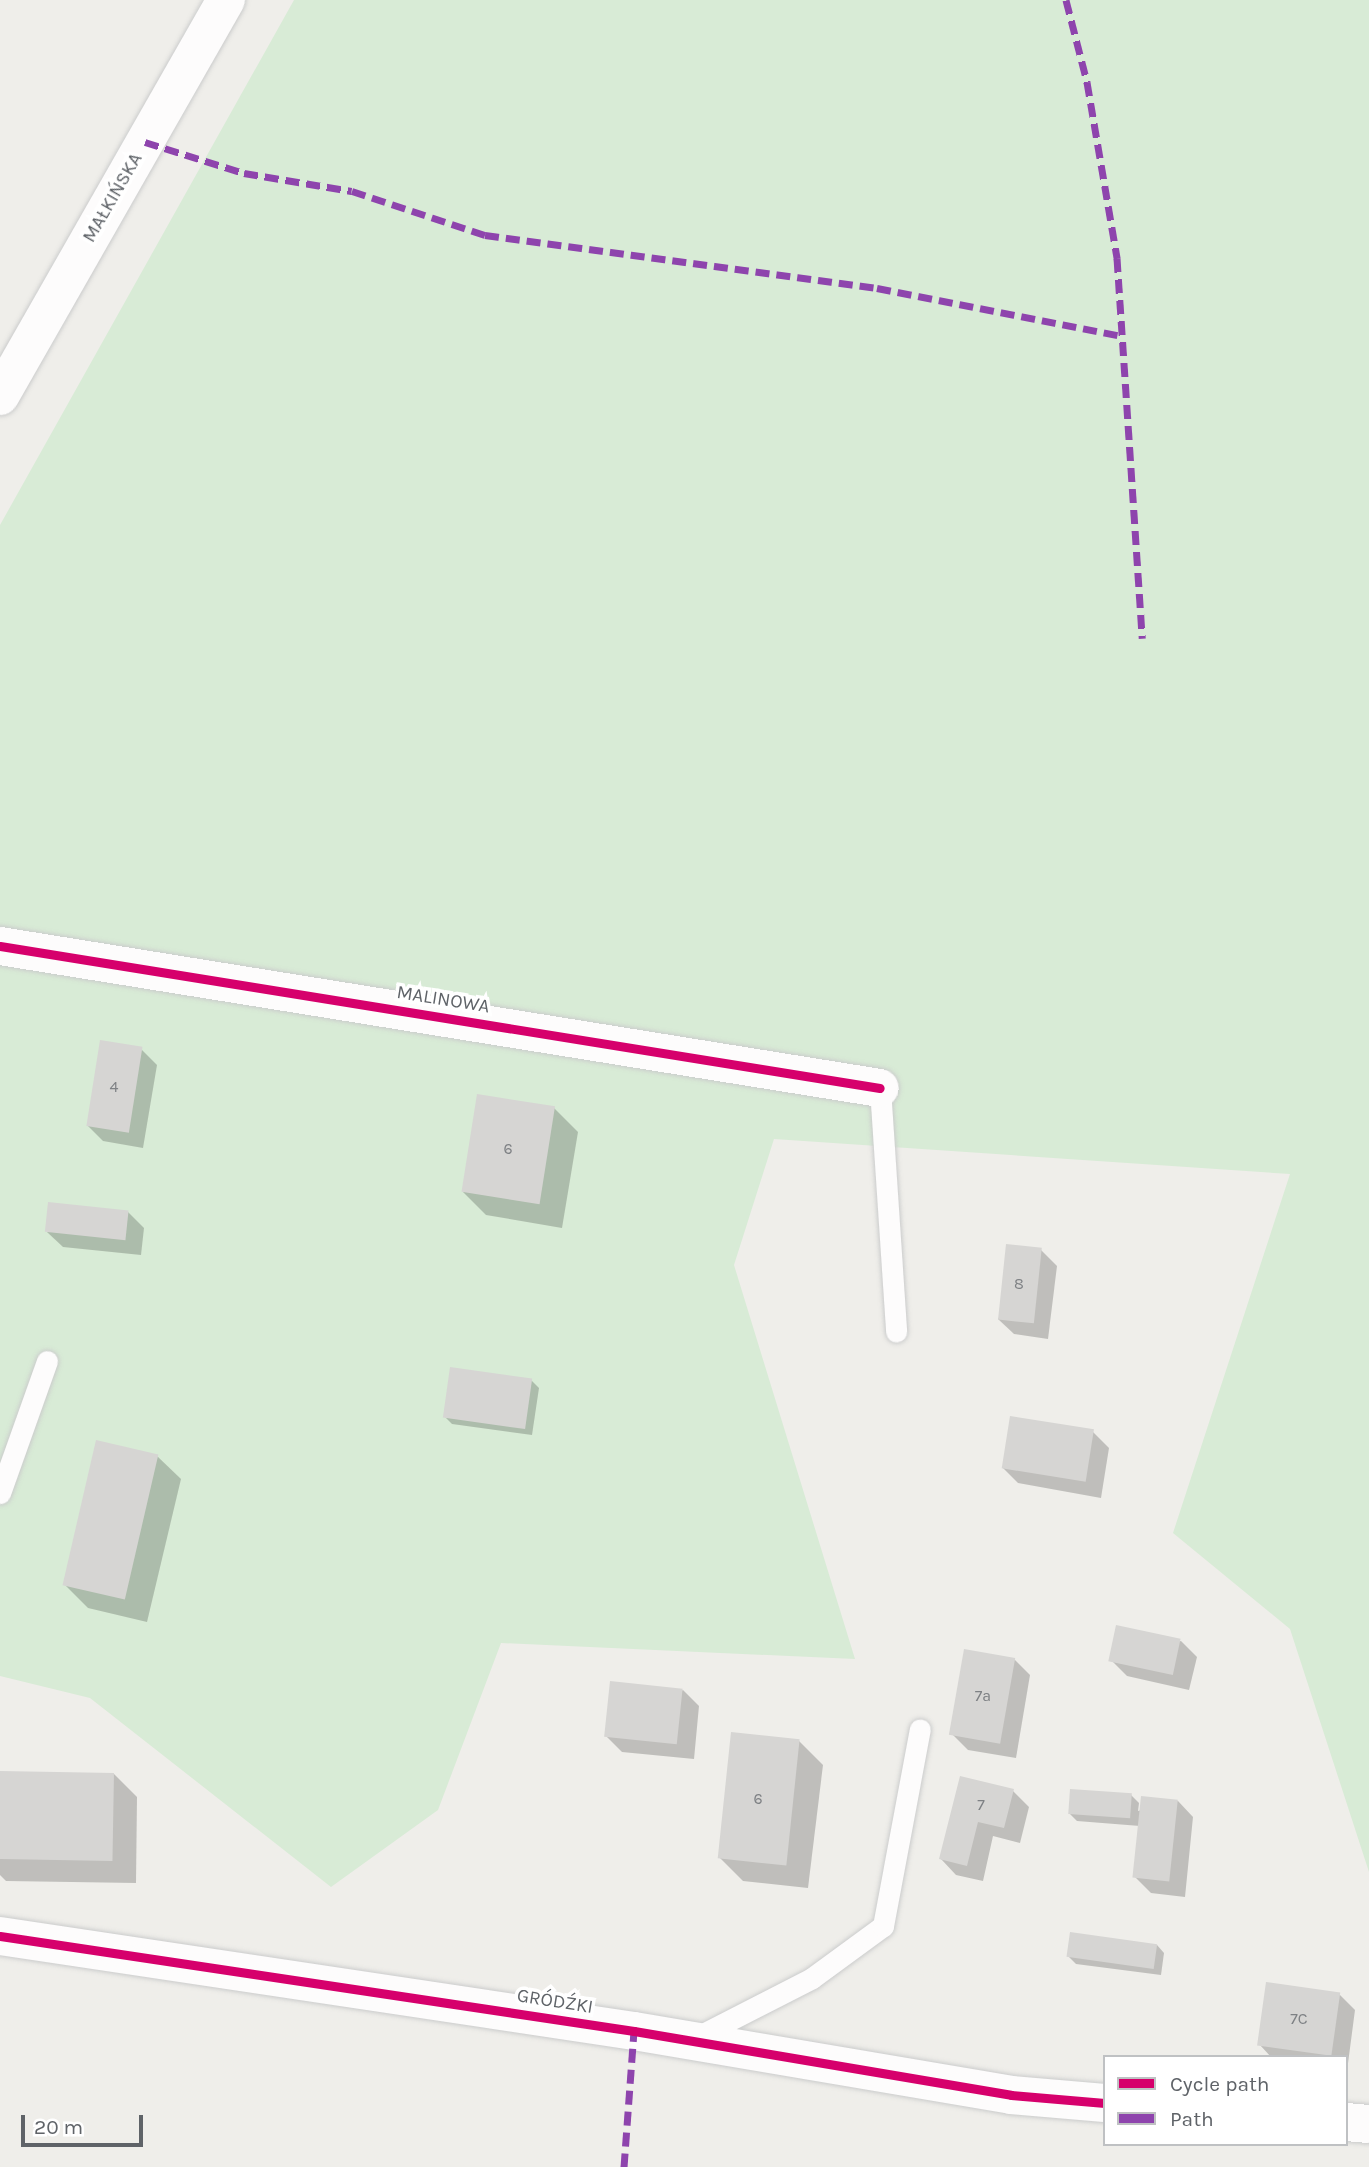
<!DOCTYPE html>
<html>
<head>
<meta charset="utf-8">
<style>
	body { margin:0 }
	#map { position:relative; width:1369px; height:2167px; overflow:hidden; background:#efeeea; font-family:Karla,sans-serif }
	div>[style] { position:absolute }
	.green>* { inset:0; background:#d8ebd6 }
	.shadow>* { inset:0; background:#0003 }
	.building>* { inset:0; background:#d6d5d3; transform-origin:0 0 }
	.roads { filter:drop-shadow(0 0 2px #cbcccc) drop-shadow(0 0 2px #cbcccc) }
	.lane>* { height:21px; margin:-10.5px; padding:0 10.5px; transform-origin:10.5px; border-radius:10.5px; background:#fdfcfc }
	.street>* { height:38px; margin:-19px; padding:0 19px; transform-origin:19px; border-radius:19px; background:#fdfcfc }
	.secondary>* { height:38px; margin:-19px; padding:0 19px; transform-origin:19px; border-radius:19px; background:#fdfcfc }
	.quiet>* { height:7px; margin-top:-3.5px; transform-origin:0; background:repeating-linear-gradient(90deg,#8e44ad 0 14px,transparent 0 21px) }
	.cycleway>* { height:9px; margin:-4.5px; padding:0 4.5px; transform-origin:4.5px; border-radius:4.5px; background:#d6006c }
	span { translate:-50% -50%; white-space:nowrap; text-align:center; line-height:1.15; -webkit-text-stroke:7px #fff; paint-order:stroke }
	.number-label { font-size:16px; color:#7e8184 }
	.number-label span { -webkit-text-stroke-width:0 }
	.street-label { font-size:19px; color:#5f6368 }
	.legend { position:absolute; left:1103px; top:2055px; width:245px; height:91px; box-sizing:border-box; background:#fff; border:2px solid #bfc1c3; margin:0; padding:9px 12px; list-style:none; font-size:21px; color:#5f6368 }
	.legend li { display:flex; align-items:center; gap:14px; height:35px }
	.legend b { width:35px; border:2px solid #bfc1c3 }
	.scale { position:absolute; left:21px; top:2115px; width:122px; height:32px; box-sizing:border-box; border:4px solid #5f6368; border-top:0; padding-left:9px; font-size:21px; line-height:24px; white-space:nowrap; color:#5f6368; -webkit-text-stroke:5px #fff; paint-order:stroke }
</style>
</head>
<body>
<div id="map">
	<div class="green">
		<i style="clip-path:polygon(294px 0,1369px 0,1369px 1872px,1290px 1629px,1173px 1533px,1290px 1174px,774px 1139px,734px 1265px,855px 1659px,501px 1643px,438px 1810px,331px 1887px,90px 1698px,0 1676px,0 525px)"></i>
	</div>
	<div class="shadow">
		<i style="clip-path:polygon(141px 1049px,157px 1065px,143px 1148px,103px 1141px,87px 1125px)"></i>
		<i style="clip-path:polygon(554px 1108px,578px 1132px,562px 1228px,486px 1215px,463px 1192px)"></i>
		<i style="clip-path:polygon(128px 1212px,144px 1228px,141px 1255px,63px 1247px,47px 1232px)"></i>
		<i style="clip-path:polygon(1041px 1250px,1057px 1266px,1048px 1339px,1014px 1334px,998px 1319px)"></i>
		<i style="clip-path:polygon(531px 1380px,539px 1388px,532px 1435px,452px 1424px,444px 1416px)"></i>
		<i style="clip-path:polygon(1093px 1432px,1109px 1448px,1101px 1498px,1018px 1483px,1002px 1467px)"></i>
		<i style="clip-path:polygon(157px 1456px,181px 1479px,147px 1622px,88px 1608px,65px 1585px)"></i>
		<i style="clip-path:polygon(1181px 1641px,1197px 1657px,1189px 1690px,1127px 1676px,1111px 1660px)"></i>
		<i style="clip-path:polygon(1014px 1659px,1030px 1675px,1016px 1758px,968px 1750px,952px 1734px)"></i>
		<i style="clip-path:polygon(683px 1690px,699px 1706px,694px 1759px,622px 1752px,606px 1736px)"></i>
		<i style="clip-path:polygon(799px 1741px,823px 1765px,808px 1888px,743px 1881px,719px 1857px)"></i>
		<i style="clip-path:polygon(0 1772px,114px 1774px,137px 1797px,136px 1883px,6px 1881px,0 1875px)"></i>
		<i style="clip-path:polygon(961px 1778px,1013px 1791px,1029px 1807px,1020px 1843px,993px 1836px,983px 1881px,956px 1875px,941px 1859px)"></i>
		<i style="clip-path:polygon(1131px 1795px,1139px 1803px,1138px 1811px,1178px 1801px,1193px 1817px,1185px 1897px,1151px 1893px,1135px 1877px,1140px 1826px,1077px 1821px,1070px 1814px)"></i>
		<i style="clip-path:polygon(1157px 1945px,1164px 1953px,1161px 1975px,1076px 1964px,1068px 1956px)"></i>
		<i style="clip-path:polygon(1339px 1994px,1355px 2010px,1347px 2071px,1346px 2057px,1271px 2057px,1260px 2045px)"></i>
	</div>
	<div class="building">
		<i style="left:100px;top:1040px;width:43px;height:87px;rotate:9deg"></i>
		<i style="left:477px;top:1094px;width:79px;height:99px;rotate:9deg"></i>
		<i style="left:48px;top:1202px;width:81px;height:30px;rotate:6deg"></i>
		<i style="left:1006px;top:1244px;width:36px;height:76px;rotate:6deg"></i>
		<i style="left:450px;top:1367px;width:83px;height:51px;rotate:8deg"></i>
		<i style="left:1010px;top:1416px;width:85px;height:53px;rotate:9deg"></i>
		<i style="left:96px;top:1440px;width:64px;height:149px;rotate:13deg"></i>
		<i style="left:1116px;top:1625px;width:66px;height:37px;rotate:12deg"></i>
		<i style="left:964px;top:1649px;width:52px;height:87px;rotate:10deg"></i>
		<i style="left:610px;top:1681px;width:73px;height:56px;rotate:6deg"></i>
		<i style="left:731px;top:1732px;width:69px;height:127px;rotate:6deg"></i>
		<i style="left:0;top:1771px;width:114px;height:88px;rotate:1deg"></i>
		<i style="clip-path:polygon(960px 1776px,1014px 1789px,1004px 1828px,978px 1822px,967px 1866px,939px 1859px)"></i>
		<i style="left:1070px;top:1789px;width:62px;height:25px;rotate:4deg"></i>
		<i style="left:1141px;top:1796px;width:37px;height:82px;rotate:6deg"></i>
		<i style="left:1070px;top:1932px;width:88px;height:25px;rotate:8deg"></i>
		<i style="left:1266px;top:1982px;width:75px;height:64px;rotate:8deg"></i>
	</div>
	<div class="roads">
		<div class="lane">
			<i style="left:880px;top:1088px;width:244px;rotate:86.2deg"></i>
			<i style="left:0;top:1493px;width:140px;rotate:-70.4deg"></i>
			<i style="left:695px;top:2038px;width:131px;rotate:-27.1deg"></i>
			<i style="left:812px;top:1978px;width:88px;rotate:-36.2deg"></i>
			<i style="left:883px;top:1926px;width:200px;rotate:-79.4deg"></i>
		</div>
		<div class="street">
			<i style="left:0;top:946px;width:891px;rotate:9.17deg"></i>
			<i style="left:0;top:1936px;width:641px;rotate:8.52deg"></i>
			<i style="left:634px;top:2031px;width:382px;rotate:9.6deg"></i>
			<i style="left:1011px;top:2095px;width:94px;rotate:4.9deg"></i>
			<i style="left:1346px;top:2122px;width:23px;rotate:5deg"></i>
		</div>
		<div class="secondary">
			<i style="left:0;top:396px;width:456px;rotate:-60.3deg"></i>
		</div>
	</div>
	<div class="quiet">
		<i style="left:1066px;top:0;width:85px;rotate:75.6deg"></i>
		<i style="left:1087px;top:82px;width:179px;rotate:80.3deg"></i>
		<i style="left:1117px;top:258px;width:381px;rotate:86.2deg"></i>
		<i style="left:145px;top:142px;width:104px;rotate:17.4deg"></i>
		<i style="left:244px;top:173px;width:109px;rotate:9.5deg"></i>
		<i style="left:352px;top:191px;width:140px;rotate:18.3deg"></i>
		<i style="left:485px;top:235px;width:396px;rotate:7.7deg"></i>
		<i style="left:877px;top:288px;width:249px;rotate:11.1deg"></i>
		<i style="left:624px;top:2167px;width:136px;rotate:-85.8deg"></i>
	</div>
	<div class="cycleway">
		<i style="left:0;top:946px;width:891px;rotate:9.17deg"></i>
		<i style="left:0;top:1936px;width:641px;rotate:8.52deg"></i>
		<i style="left:634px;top:2031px;width:382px;rotate:9.6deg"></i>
		<i style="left:1011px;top:2095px;width:94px;rotate:4.9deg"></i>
	</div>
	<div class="number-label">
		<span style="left:114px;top:1087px">4</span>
		<span style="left:508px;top:1149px">6</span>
		<span style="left:1019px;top:1284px">8</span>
		<span style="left:983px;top:1696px">7a</span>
		<span style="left:758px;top:1799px">6</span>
		<span style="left:981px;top:1805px">7</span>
		<span style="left:1299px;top:2019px">7C</span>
	</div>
	<div class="street-label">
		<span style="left:113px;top:198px;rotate:-60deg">MAŁKIŃSKA</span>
		<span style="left:443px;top:1000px;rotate:9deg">MALINOWA</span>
		<span style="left:555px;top:2002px;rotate:9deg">GRÓDŹKI</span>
	</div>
	<ul class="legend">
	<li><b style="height:9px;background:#d6006c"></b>Cycle path</li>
	<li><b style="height:9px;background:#8e44ad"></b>Path</li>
	</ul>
	<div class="scale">20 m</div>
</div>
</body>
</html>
